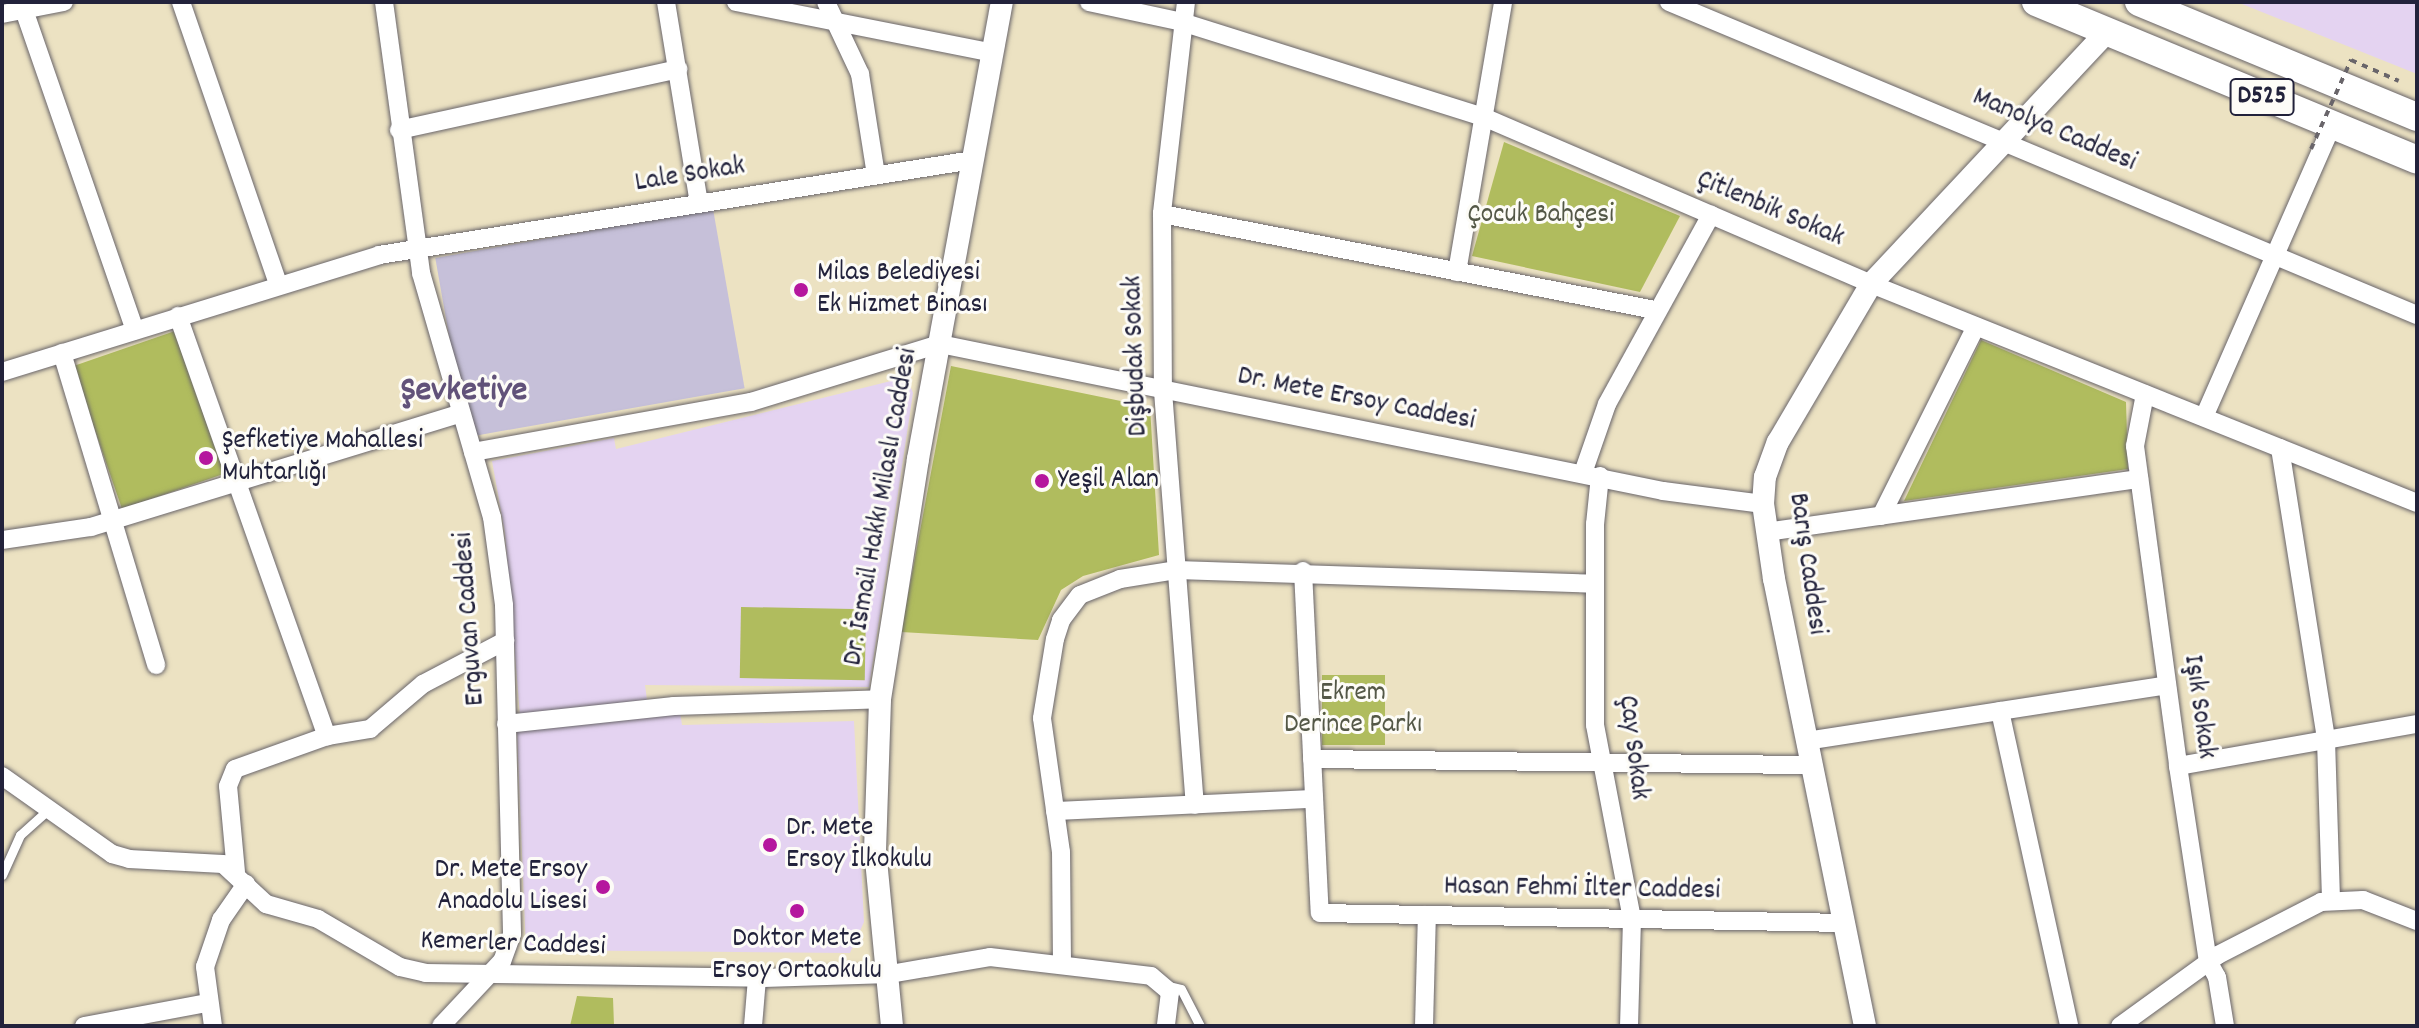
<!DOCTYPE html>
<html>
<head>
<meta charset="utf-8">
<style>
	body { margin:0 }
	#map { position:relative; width:2419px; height:1028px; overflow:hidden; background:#ece2c2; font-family:Dekko,sans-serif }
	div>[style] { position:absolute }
	.built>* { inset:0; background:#e4d3f1 }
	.industrial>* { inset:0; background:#c6c0d9; transform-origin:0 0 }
	.green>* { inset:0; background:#b0bc5e; transform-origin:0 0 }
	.path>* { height:4px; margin-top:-2px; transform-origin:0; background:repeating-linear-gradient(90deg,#69656a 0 6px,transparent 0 12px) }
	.roads { filter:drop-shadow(0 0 2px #69656a) drop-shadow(0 0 2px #69656a) }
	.service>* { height:9px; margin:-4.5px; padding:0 4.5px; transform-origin:4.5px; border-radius:4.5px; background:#fff }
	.minor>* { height:18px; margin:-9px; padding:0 9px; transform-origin:9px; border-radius:9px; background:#fff }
	.tertiary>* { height:22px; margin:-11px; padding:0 11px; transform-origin:11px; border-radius:11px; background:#fff }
	.trunk>* { height:28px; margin:-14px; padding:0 14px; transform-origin:14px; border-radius:14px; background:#fff }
	.path-bridge>* { height:4px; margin-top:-2px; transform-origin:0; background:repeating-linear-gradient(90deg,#69656a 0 6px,transparent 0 12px) }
	.dots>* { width:22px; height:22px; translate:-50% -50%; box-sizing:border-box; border:4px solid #fdfcf7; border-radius:50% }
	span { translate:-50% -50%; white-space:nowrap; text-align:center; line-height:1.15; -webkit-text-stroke:6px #fdfcf7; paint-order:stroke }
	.shield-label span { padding:2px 6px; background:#fdfcf7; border:2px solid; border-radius:6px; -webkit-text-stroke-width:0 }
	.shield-label { font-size:26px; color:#22223b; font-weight:700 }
	.street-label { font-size:28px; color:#22223b }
	.park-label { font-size:28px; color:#545847 }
	.poi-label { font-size:28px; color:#22223b }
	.left { translate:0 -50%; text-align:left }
	.right { translate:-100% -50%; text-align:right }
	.district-label { font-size:36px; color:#615279; font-weight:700 }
	.frame { position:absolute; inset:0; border:4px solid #22223b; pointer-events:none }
</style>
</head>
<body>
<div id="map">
	<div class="built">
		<i style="clip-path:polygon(2237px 2px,2417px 2px,2417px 74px)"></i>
		<i style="clip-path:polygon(907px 377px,913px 393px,869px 687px,645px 685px,647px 700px,520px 716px,505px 533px,492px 461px,614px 438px,616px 449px)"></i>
		<i style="clip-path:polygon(680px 712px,682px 725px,854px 721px,864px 922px,850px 953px,526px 950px,517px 731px)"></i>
	</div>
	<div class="industrial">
		<i style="left:713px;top:209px;width:182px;height:282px;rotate:80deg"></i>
	</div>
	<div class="green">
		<i style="clip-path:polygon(1504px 142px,1680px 216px,1640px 292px,1472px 256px)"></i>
		<i style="left:175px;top:331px;width:151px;height:108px;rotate:71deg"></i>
		<i style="clip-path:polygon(1981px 340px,2126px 402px,2128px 469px,1904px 501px)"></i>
		<i style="clip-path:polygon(951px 366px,1150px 407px,1159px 555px,1083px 576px,1061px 590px,1038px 640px,901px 632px)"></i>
		<i style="left:741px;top:607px;width:125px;height:71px;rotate:1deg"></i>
		<i style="left:1385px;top:675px;width:70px;height:63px;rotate:90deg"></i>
		<i style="clip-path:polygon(577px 996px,613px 998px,614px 1025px,684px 1026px,570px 1026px)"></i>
	</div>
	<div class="path">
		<i style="left:2351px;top:60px;width:52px;rotate:23.6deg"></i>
	</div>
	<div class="roads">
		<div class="service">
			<i style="left:2px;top:875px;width:44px;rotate:-65.8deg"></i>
			<i style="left:20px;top:835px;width:38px;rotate:-42deg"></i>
			<i style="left:1165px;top:985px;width:16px;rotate:14deg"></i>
			<i style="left:1181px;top:989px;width:42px;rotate:62.8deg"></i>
		</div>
		<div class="minor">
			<i style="left:181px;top:2px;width:298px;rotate:71deg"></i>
			<i style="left:384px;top:2px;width:274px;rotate:82.2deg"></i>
			<i style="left:421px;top:273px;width:254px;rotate:73.8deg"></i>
			<i style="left:492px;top:517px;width:89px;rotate:82.2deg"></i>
			<i style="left:504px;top:605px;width:329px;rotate:88.6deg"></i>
			<i style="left:512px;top:934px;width:29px;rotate:110deg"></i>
			<i style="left:502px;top:961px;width:89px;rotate:133.2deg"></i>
			<i style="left:666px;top:2px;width:204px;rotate:80.7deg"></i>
			<i style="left:736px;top:2px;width:262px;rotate:11.2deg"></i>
			<i style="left:826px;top:2px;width:80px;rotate:64.7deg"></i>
			<i style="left:860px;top:74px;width:102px;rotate:81deg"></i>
			<i style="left:1089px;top:2px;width:95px;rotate:12.1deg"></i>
			<i style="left:1182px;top:22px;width:319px;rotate:17.5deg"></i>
			<i style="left:1486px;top:118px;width:419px;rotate:23.3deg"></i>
			<i style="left:1871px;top:284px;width:588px;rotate:21.86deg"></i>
			<i style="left:1186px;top:2px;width:213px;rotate:96.5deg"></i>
			<i style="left:1162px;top:214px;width:177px;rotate:89.7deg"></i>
			<i style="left:1163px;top:391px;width:415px;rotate:85.6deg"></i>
			<i style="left:1669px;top:2px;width:811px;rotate:22.71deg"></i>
			<i style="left:24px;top:10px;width:339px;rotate:70.9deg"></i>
			<i style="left:2px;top:14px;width:63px;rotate:-11deg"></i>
			<i style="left:399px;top:130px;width:286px;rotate:-12.3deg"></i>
			<i style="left:1162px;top:214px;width:502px;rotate:11.02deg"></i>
			<i style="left:1457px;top:272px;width:274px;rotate:-80.3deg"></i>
			<i style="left:178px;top:316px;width:446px;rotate:70.5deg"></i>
			<i style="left:62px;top:353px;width:326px;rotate:73.2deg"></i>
			<i style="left:2px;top:372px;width:395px;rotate:-17.2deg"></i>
			<i style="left:379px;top:255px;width:602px;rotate:-9.09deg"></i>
			<i style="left:2145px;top:394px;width:53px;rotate:100.9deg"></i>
			<i style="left:2135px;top:446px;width:323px;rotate:82.3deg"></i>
			<i style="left:2178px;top:766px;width:197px;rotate:81.3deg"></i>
			<i style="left:2208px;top:961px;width:18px;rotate:61deg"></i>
			<i style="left:2217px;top:977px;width:50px;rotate:80.7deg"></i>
			<i style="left:2204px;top:417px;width:319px;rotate:-66.3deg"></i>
			<i style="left:2280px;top:448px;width:296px;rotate:81deg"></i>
			<i style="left:2326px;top:740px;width:161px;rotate:88.2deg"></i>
			<i style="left:473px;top:452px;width:282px;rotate:-10.2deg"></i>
			<i style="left:751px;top:402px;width:198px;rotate:-17.1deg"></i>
			<i style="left:940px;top:344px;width:738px;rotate:11.49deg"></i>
			<i style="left:1663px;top:491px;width:101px;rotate:7.4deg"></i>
			<i style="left:1583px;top:473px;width:73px;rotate:-70.8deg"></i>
			<i style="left:1607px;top:404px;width:216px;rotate:-61.2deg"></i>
			<i style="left:1600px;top:476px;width:48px;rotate:95.9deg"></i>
			<i style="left:1595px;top:524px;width:201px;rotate:90deg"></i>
			<i style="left:1595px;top:725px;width:197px;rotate:79.2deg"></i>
			<i style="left:1632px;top:919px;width:107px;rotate:91.6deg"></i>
			<i style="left:1881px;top:516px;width:212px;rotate:-63.4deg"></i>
			<i style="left:1766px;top:532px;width:377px;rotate:-8.1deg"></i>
			<i style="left:2px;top:540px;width:90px;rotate:-8.3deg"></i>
			<i style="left:91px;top:527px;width:387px;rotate:-17.1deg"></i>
			<i style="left:1303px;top:571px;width:342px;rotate:87.2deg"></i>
			<i style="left:1320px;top:913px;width:524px;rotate:1.09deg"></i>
			<i style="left:2000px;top:711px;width:322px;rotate:77.6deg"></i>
			<i style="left:506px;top:724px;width:169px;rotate:-6.1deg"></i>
			<i style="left:674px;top:706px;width:206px;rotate:-1.9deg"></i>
			<i style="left:1806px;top:741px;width:365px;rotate:-8.8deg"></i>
			<i style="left:1312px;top:759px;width:499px;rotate:0.7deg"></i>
			<i style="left:2178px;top:766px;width:243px;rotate:-10deg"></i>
			<i style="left:2px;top:776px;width:135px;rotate:35.3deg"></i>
			<i style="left:112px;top:854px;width:18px;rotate:16deg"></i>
			<i style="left:129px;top:859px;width:94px;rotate:3deg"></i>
			<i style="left:223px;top:864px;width:59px;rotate:42.9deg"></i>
			<i style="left:266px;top:904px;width:54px;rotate:16.1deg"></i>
			<i style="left:318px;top:919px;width:95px;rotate:30.3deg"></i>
			<i style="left:400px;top:967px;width:26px;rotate:13deg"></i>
			<i style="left:425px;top:973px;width:338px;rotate:0.8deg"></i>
			<i style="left:763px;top:978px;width:127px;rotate:-1.8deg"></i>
			<i style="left:890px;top:974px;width:101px;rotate:-9.6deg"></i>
			<i style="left:990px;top:957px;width:162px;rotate:6.7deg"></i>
			<i style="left:1151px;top:976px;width:25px;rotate:40deg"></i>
			<i style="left:1170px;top:992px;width:34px;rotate:97deg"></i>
			<i style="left:1055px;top:811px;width:259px;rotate:-2.7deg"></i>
			<i style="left:236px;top:872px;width:86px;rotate:-95.3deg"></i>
			<i style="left:228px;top:786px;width:18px;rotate:-68deg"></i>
			<i style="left:235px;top:769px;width:98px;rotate:-19.7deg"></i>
			<i style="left:327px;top:736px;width:44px;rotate:-9.2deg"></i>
			<i style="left:370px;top:729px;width:70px;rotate:-40.3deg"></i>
			<i style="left:423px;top:684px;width:93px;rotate:-27.7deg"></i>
			<i style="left:1062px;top:965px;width:113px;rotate:-90.5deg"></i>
			<i style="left:1061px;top:852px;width:135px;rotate:-98.1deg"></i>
			<i style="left:1042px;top:718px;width:80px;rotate:-80.7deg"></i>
			<i style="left:1055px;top:639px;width:20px;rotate:-72deg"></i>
			<i style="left:1061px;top:620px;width:31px;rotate:-53deg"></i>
			<i style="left:1080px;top:595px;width:43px;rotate:-21.8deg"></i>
			<i style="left:1120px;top:579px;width:58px;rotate:-9deg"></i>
			<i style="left:1177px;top:570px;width:418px;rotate:1.9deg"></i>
			<i style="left:84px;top:1026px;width:125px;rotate:-10.6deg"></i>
			<i style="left:213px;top:1026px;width:60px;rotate:-97.7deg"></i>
			<i style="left:205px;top:967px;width:50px;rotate:-71.2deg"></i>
			<i style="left:221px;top:920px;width:44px;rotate:-55.2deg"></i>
			<i style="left:753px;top:1026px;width:48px;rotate:-85.2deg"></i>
			<i style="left:1424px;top:1026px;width:111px;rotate:-88.5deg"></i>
			<i style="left:2120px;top:1026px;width:121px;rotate:-35.9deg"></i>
			<i style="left:2218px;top:955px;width:116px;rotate:-27.2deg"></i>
			<i style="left:2321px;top:902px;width:42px;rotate:-2.7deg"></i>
			<i style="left:2363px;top:900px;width:58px;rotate:21.3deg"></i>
		</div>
		<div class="tertiary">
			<i style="left:892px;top:1026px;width:176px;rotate:-95.5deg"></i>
			<i style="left:875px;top:851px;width:152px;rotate:-88.1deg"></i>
			<i style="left:880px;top:699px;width:243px;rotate:-81deg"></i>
			<i style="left:918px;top:459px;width:465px;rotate:-79.6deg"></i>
			<i style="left:1865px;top:1026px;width:456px;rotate:-101.5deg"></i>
			<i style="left:1774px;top:579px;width:76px;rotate:-98.3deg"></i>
			<i style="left:1763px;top:504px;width:27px;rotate:-86deg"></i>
			<i style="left:1765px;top:477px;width:37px;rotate:-70deg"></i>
			<i style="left:1778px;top:442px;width:183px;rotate:-59.5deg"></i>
			<i style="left:1871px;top:284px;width:344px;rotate:-46.9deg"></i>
		</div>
		<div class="trunk">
			<i style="left:2036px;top:2px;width:412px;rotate:22.5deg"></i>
			<i style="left:2139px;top:2px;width:301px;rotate:22.5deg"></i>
		</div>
	</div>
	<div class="path-bridge">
		<i style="left:2311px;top:149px;width:98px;rotate:-65.8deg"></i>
	</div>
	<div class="dots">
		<i style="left:801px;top:290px;background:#b5179e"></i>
		<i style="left:206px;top:458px;background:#b5179e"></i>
		<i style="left:1042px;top:481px;background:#b5179e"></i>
		<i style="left:770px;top:845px;background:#b5179e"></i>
		<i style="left:603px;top:887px;background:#b5179e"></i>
		<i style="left:797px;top:911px;background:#b5179e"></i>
	</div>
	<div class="shield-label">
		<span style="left:2262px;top:97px">D525</span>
	</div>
	<div class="street-label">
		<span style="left:2054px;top:131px;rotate:23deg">Manolya Caddesi</span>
		<span style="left:690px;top:176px;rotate:-9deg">Lale Sokak</span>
		<span style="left:1770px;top:210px;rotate:23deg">Çitlenbik Sokak</span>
		<span style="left:1137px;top:356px;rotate:-92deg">Dişbudak Sokak</span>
		<span style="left:1356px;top:400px;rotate:11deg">Dr. Mete Ersoy Caddesi</span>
		<span style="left:882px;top:507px;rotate:-80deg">Dr. İsmail Hakkı Milaslı Caddesi</span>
		<span style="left:1806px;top:564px;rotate:82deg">Barış Caddesi</span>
		<span style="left:471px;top:619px;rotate:-94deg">Erguvan Caddesi</span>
		<span style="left:2198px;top:707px;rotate:82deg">Işık Sokak</span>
		<span style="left:1632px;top:748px;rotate:83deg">Çay Sokak</span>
		<span style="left:1582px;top:890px;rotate:1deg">Hasan Fehmi İlter Caddesi</span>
		<span style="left:513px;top:945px;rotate:2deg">Kemerler Caddesi</span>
	</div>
	<div class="park-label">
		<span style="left:1541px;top:216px">Çocuk Bahçesi</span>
		<span style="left:1353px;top:710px">Ekrem<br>Derince Parkı</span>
	</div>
	<div class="poi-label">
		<span class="left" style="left:817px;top:290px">Milas Belediyesi<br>Ek Hizmet Binası</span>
		<span class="left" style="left:222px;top:458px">Şefketiye Mahallesi<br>Muhtarlığı</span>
		<span class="left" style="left:1058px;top:481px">Yeşil Alan</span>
		<span class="left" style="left:786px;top:845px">Dr. Mete<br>Ersoy İlkokulu</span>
		<span class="right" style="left:587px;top:887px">Dr. Mete Ersoy<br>Anadolu Lisesi</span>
		<span style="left:797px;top:956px">Doktor Mete<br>Ersoy Ortaokulu</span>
	</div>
	<div class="district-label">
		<span style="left:464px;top:393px">Şevketiye</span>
	</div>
	<div class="frame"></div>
</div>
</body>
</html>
